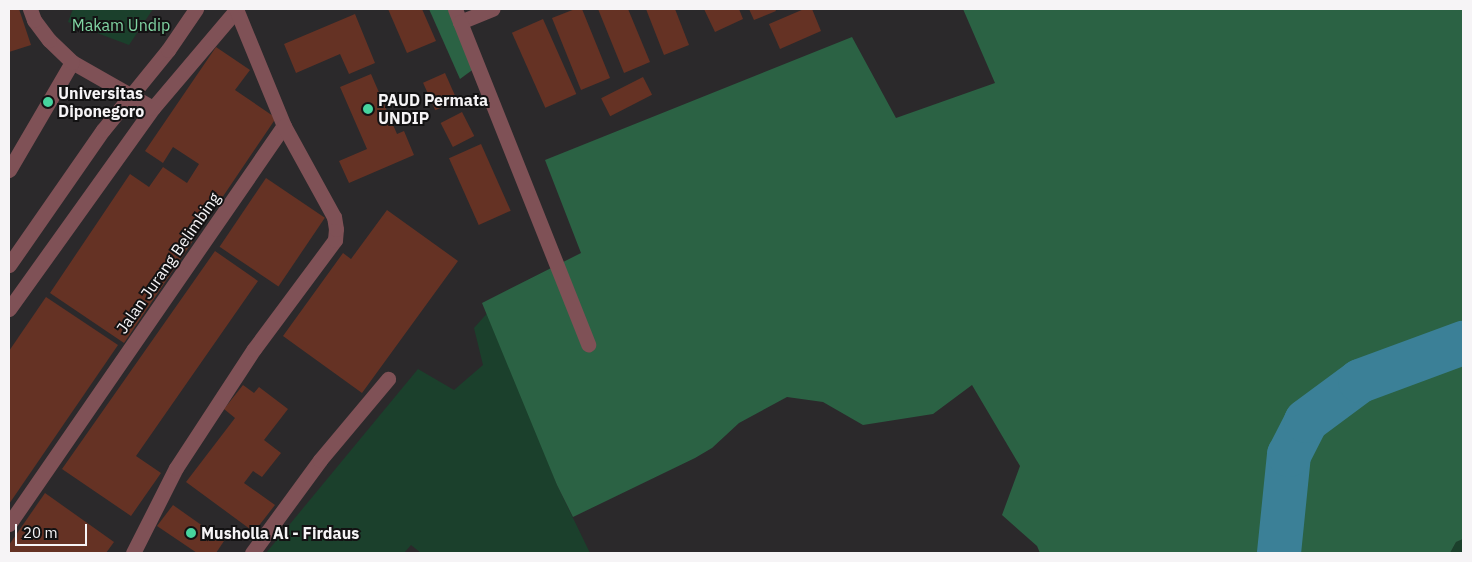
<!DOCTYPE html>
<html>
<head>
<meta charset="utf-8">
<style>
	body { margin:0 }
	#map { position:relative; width:1472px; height:562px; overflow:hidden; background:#2b292b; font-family:"IBM Plex Sans",sans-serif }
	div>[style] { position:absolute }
	.green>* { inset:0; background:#1b402c }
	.forest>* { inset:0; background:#2b6244 }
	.river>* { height:44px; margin:-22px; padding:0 22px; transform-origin:22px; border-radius:22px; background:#3b8097 }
	.building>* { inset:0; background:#653224; transform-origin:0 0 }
	.minor>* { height:15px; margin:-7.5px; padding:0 7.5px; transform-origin:7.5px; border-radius:7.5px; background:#7f5156 }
	.dots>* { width:14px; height:14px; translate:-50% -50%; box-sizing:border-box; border:2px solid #131213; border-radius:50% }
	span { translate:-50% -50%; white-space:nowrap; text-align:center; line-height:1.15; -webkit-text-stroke:4px #131213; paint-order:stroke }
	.park-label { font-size:16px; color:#81d4a3 }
	.poi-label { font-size:16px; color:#f6f4f6; font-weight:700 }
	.left { translate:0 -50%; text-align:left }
	.street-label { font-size:16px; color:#f6f4f6 }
	.frame { position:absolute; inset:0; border:10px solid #f6f4f6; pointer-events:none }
	.scale { position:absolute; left:15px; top:524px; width:72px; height:22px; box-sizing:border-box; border:2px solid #f6f4f6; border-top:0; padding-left:6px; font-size:15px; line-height:18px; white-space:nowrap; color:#f6f4f6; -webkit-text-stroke:4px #131213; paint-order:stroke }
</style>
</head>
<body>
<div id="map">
	<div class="green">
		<i style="clip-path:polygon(73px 9px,153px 9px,129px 45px,68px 22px)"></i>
		<i style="clip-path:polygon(490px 310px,557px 485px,590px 553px,421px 553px,411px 545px,404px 553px,266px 553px,418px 369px,454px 390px,483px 365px,474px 328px)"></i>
		<i style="clip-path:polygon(1463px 539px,1463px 553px,1450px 553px,1456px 542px)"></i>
	</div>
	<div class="forest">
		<i style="clip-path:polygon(429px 9px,450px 9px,475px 68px,460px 79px)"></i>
		<i style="clip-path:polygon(963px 9px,1463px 9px,1463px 539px,1456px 542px,1450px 553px,1040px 553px,1037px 546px,1002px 515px,1020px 466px,972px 385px,933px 414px,863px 425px,823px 402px,787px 397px,739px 423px,712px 448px,695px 458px,573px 517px,557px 485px,482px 303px,581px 253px,545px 160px,852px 37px,896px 118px,995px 83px)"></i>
	</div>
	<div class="river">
		<i style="left:1279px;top:553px;width:99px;rotate:-84.2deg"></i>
		<i style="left:1289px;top:455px;width:38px;rotate:-63deg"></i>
		<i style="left:1306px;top:421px;width:67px;rotate:-36.5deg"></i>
		<i style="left:1360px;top:381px;width:110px;rotate:-20.3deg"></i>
	</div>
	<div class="building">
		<i style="clip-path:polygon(9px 9px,19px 9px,31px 45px,9px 52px)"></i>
		<i style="clip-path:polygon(388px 9px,422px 9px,436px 41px,407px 53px)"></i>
		<i style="clip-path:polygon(575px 9px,582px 9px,610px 78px,581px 90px,552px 18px)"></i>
		<i style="clip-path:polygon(598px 9px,628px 9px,650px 62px,624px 73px)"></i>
		<i style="clip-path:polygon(646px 9px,675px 9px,689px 45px,664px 55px)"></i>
		<i style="clip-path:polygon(704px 9px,739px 9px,743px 19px,715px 32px)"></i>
		<i style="clip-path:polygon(749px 9px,775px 9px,776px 11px,754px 20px)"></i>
		<i style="clip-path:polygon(804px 9px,812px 9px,821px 31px,780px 49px,769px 24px)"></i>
		<i style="clip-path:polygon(355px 14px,375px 63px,349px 74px,340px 54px,296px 73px,284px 44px)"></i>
		<i style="left:543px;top:19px;width:82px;height:34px;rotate:66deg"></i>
		<i style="clip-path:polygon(216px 47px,250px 70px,235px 90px,276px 118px,124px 343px,50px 293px,130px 174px,149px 187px,163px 167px,187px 183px,199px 164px,173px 147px,163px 163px,145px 151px)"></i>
		<i style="left:445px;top:73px;width:30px;height:24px;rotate:66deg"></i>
		<i style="clip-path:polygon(371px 74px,397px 134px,404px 131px,414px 155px,349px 183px,339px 161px,367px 149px,340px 87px)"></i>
		<i style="left:643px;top:77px;width:20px;height:47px;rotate:63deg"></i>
		<i style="left:462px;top:112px;width:27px;height:24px;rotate:63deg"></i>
		<i style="left:481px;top:144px;width:73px;height:35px;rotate:66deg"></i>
		<i style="left:266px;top:178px;width:71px;height:83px;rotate:34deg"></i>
		<i style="clip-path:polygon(387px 210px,458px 261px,362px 393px,283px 336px,343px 253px,351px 259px)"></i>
		<i style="clip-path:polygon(215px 251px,258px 281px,136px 456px,161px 473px,131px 516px,62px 469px)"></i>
		<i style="clip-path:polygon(46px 297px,118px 345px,9px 504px,9px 351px)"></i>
		<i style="clip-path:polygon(243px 385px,254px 393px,259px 387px,288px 409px,264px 440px,281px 453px,262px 477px,253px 471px,244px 483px,275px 505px,254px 532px,186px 482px,235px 418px,224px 409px)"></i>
		<i style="clip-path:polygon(45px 493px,114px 542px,106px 553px,9px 553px,9px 545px)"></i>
		<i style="clip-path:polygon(173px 505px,224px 541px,216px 553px,197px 553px,157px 526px)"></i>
	</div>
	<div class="minor">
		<i style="left:455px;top:9px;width:14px;rotate:69deg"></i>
		<i style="left:460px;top:22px;width:35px;rotate:-22deg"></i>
		<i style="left:460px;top:22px;width:347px;rotate:68.3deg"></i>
		<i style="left:72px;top:62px;width:93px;rotate:29.6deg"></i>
		<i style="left:9px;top:170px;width:125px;rotate:-59.7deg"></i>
		<i style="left:72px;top:62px;width:32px;rotate:-136deg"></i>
		<i style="left:49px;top:40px;width:25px;rotate:-127deg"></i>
		<i style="left:34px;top:20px;width:12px;rotate:-110deg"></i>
		<i style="left:9px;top:265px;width:165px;rotate:-55.2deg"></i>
		<i style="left:103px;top:130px;width:103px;rotate:-50.9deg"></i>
		<i style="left:168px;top:50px;width:50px;rotate:-55.7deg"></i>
		<i style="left:9px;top:309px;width:247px;rotate:-54.4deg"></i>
		<i style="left:153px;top:108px;width:130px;rotate:-49.7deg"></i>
		<i style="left:9px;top:524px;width:484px;rotate:-55.4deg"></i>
		<i style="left:284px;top:126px;width:126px;rotate:-112.3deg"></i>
		<i style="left:133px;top:553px;width:95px;rotate:-63.2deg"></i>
		<i style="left:176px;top:468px;width:142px;rotate:-56.8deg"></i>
		<i style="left:254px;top:349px;width:136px;rotate:-53.4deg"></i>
		<i style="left:335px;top:240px;width:11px;rotate:-85deg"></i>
		<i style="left:336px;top:229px;width:12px;rotate:-99deg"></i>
		<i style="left:334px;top:217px;width:104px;rotate:-118.8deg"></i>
		<i style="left:252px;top:553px;width:115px;rotate:-53.8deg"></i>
		<i style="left:320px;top:460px;width:106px;rotate:-50deg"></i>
	</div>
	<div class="dots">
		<i style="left:48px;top:102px;background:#47d49e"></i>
		<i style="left:368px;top:109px;background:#47d49e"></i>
		<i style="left:191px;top:533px;background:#47d49e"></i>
	</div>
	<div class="park-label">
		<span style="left:121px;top:25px">Makam Undip</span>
	</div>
	<div class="poi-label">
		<span class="left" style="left:58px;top:102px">Universitas<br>Diponegoro</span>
		<span class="left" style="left:378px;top:109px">PAUD Permata<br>UNDIP</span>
		<span class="left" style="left:201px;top:533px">Musholla Al - Firdaus</span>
	</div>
	<div class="street-label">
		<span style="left:168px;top:263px;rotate:-55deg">Jalan Jurang Belimbing</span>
	</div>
	<div class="frame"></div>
	<div class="scale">20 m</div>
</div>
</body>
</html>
